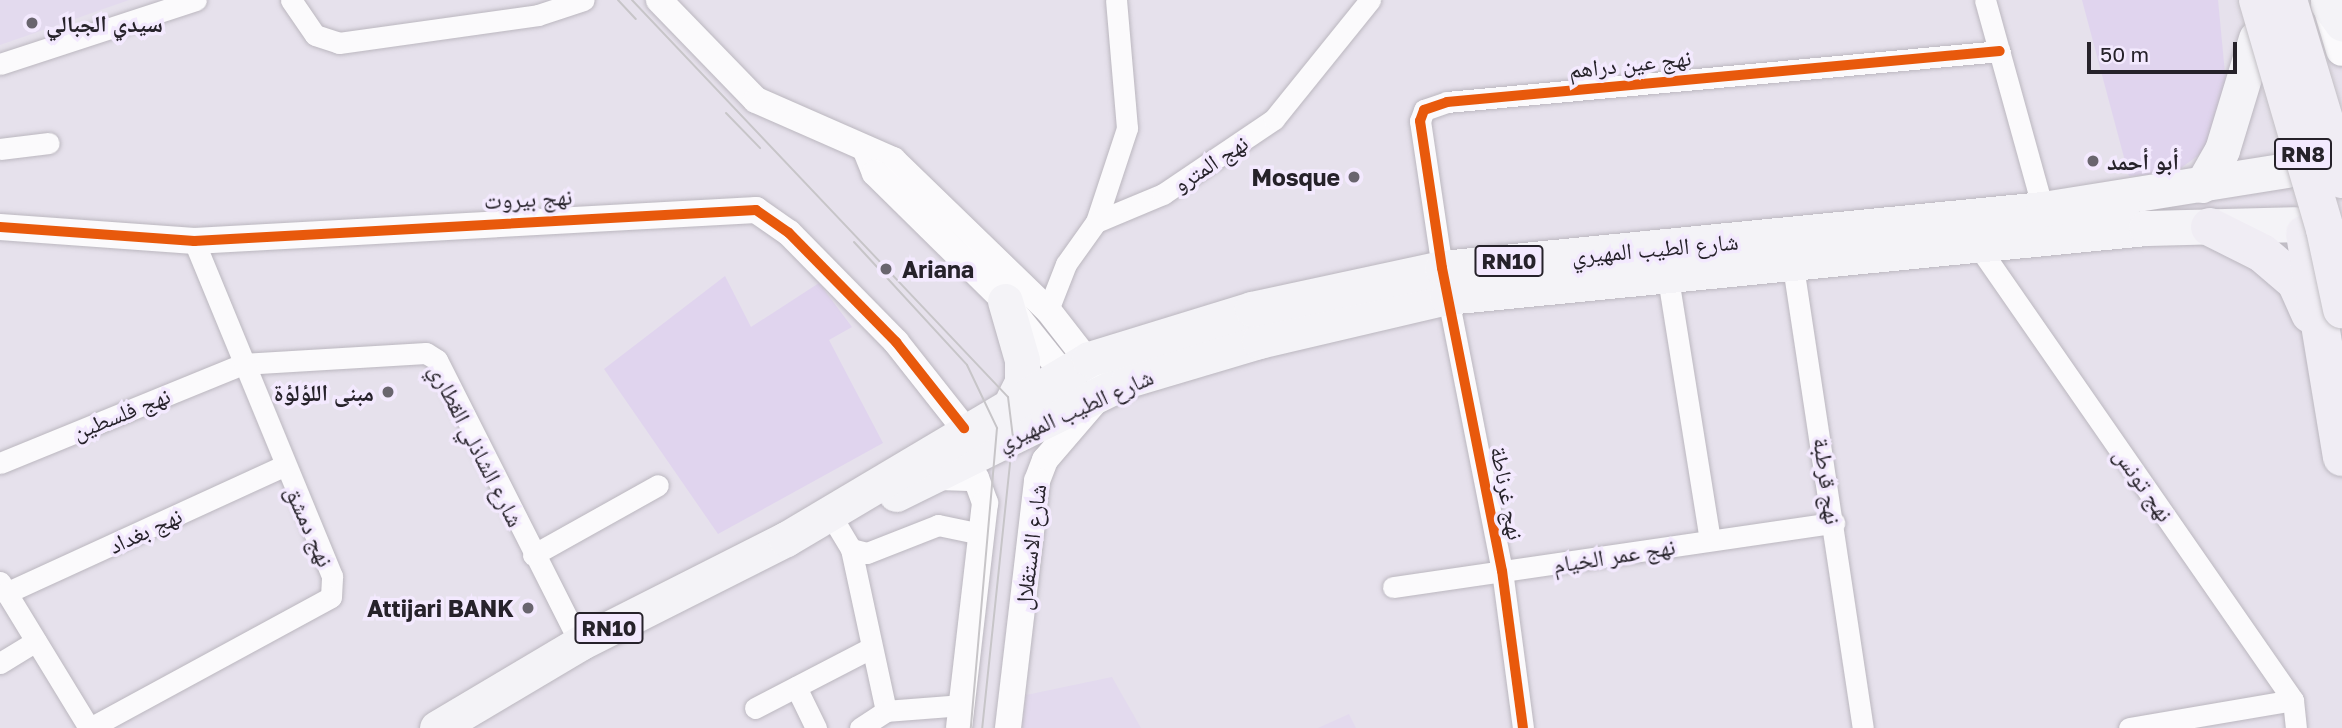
<!DOCTYPE html>
<html>
<head>
<meta charset="utf-8">
<style>
	body { margin:0 }
	#map { position:relative; width:2342px; height:728px; overflow:hidden; background:#e6e1ec; font-family:"Golos Text","Noto Naskh Arabic",sans-serif }
	div>[style] { position:absolute }
	.built>* { inset:0; background:#e3daee }
	.green>* { inset:0; background:#e0d4ee }
	.roads { filter:drop-shadow(0 0 2px #bbb7bf) drop-shadow(0 0 2px #bbb7bf) }
	.minor>* { height:21px; margin:-10.5px; padding:0 10.5px; transform-origin:10.5px; border-radius:10.5px; background:#fbfafc }
	.tertiary>* { height:26px; margin:-13px; padding:0 13px; transform-origin:13px; border-radius:13px; background:#fbfafc }
	.secondary>* { height:32px; margin:-16px; padding:0 16px; transform-origin:16px; border-radius:16px; background:#fbfafc }
	.primary>* { height:35px; margin:-17.5px; padding:0 17.5px; transform-origin:17.5px; border-radius:17.5px; background:#f4f3f7 }
	.motorway>* { height:38px; margin:-19px; padding:0 19px; transform-origin:19px; border-radius:19px; background:#f0edf4 }
	.tram>* { height:2px; margin:-1px; padding:0 1px; transform-origin:1px; border-radius:1px; background:#c7c5c8 }
	.bridges { filter:drop-shadow(0 0 2px #c3c0c5) drop-shadow(0 0 2px #c3c0c5) }
	.motorway-bridge>* { height:38px; margin:-19px; padding:0 19px; transform-origin:19px; border-radius:19px; background:#f0edf4 }
	.cycleway>* { height:10px; margin:-5px; padding:0 5px; transform-origin:5px; border-radius:5px; background:#e8590c }
	.dots>* { width:19px; height:19px; translate:-50% -50%; box-sizing:border-box; border:4px solid #f3e9fe; border-radius:50% }
	span { translate:-50% -50%; white-space:nowrap; text-align:center; line-height:1.15; -webkit-text-stroke:7px #f3e9fe; paint-order:stroke }
	.shield-label span { padding:2px 5px; background:#f3e9fe; border:2px solid; border-radius:5px; -webkit-text-stroke-width:0 }
	.shield-label { font-size:21px; color:#26222a; font-weight:700 }
	.poi-label { font-size:23px; color:#26222a; font-weight:700 }
	.left { translate:0 -50%; text-align:left }
	.right { translate:-100% -50%; text-align:right }
	.street-label { font-size:23px; color:#26222a }
	.scale { position:absolute; left:2087px; top:42px; width:150px; height:32px; box-sizing:border-box; border:4px solid #26222a; border-top:0; padding-left:9px; font-size:21px; line-height:24px; white-space:nowrap; color:#26222a; -webkit-text-stroke:5px #f3e9fe; paint-order:stroke }
</style>
</head>
<body>
<div id="map">
	<div class="built">
		<i style="clip-path:polygon(0 0,129px 0,0 45px)"></i>
		<i style="clip-path:polygon(1112px 677px,1141px 728px,1022px 728px,1026px 695px)"></i>
		<i style="clip-path:polygon(1349px 714px,1356px 728px,1318px 728px)"></i>
	</div>
	<div class="green">
		<i style="clip-path:polygon(2082px 0,2218px 0,2226px 84px,2207px 149px,2174px 173px,2129px 176px)"></i>
		<i style="clip-path:polygon(725px 276px,751px 327px,819px 283px,852px 327px,829px 340px,883px 443px,718px 534px,604px 369px)"></i>
	</div>
	<div class="roads">
		<div class="minor">
			<i style="left:291px;top:0;width:42px;rotate:55.6deg"></i>
			<i style="left:315px;top:35px;width:25px;rotate:18deg"></i>
			<i style="left:339px;top:43px;width:201px;rotate:-8deg"></i>
			<i style="left:538px;top:15px;width:48px;rotate:-18.1deg"></i>
			<i style="left:1985px;top:0;width:217px;rotate:74.5deg"></i>
			<i style="left:0;top:64px;width:206px;rotate:-18.1deg"></i>
			<i style="left:0;top:149px;width:49px;rotate:-7deg"></i>
			<i style="left:1096px;top:222px;width:99px;rotate:-71.7deg"></i>
			<i style="left:1127px;top:128px;width:128px;rotate:-94.9deg"></i>
			<i style="left:1978px;top:246px;width:553px;rotate:55.25deg"></i>
			<i style="left:2293px;top:700px;width:28px;rotate:84deg"></i>
			<i style="left:1791px;top:253px;width:480px;rotate:81.4deg"></i>
			<i style="left:1667px;top:272px;width:271px;rotate:80.9deg"></i>
			<i style="left:1048px;top:310px;width:49px;rotate:-68.6deg"></i>
			<i style="left:1066px;top:264px;width:52px;rotate:-54.5deg"></i>
			<i style="left:1096px;top:222px;width:73px;rotate:-22.7deg"></i>
			<i style="left:1163px;top:194px;width:134px;rotate:-34deg"></i>
			<i style="left:1274px;top:119px;width:153px;rotate:-51.1deg"></i>
			<i style="left:0;top:463px;width:261px;rotate:-22.2deg"></i>
			<i style="left:242px;top:364px;width:184px;rotate:-3.4deg"></i>
			<i style="left:426px;top:353px;width:13px;rotate:32deg"></i>
			<i style="left:437px;top:360px;width:317px;rotate:63.2deg"></i>
			<i style="left:827px;top:509px;width:47px;rotate:59deg"></i>
			<i style="left:851px;top:549px;width:16px;rotate:14deg"></i>
			<i style="left:867px;top:553px;width:76px;rotate:-21.5deg"></i>
			<i style="left:938px;top:525px;width:44px;rotate:11.8deg"></i>
			<i style="left:851px;top:549px;width:166px;rotate:77.8deg"></i>
			<i style="left:533px;top:555px;width:143px;rotate:-29.2deg"></i>
			<i style="left:0;top:582px;width:171px;rotate:58.6deg"></i>
			<i style="left:1393px;top:587px;width:446px;rotate:-8.3deg"></i>
			<i style="left:6px;top:593px;width:305px;rotate:-24.6deg"></i>
			<i style="left:0;top:663px;width:42px;rotate:-31.4deg"></i>
			<i style="left:796px;top:687px;width:46px;rotate:64deg"></i>
			<i style="left:755px;top:708px;width:128px;rotate:-27.4deg"></i>
			<i style="left:90px;top:728px;width:274px;rotate:-28.5deg"></i>
			<i style="left:331px;top:597px;width:21px;rotate:-87deg"></i>
			<i style="left:332px;top:576px;width:362px;rotate:-112.4deg"></i>
			<i style="left:860px;top:728px;width:31px;rotate:-33deg"></i>
			<i style="left:886px;top:711px;width:76px;rotate:-4.5deg"></i>
			<i style="left:1523px;top:728px;width:158px;rotate:-97.6deg"></i>
			<i style="left:1502px;top:571px;width:309px;rotate:-101.2deg"></i>
			<i style="left:1442px;top:268px;width:149px;rotate:-98.5deg"></i>
			<i style="left:1420px;top:121px;width:12px;rotate:-70deg"></i>
			<i style="left:1424px;top:110px;width:24px;rotate:-19deg"></i>
			<i style="left:1447px;top:102px;width:555px;rotate:-5.27deg"></i>
			<i style="left:2129px;top:728px;width:166px;rotate:-9.7deg"></i>
		</div>
		<div class="tertiary">
			<i style="left:659px;top:0;width:139px;rotate:45.9deg"></i>
			<i style="left:756px;top:100px;width:150px;rotate:23.7deg"></i>
			<i style="left:893px;top:160px;width:216px;rotate:44.1deg"></i>
			<i style="left:1048px;top:310px;width:80px;rotate:52.1deg"></i>
			<i style="left:1097px;top:373px;width:19px;rotate:65deg"></i>
			<i style="left:1105px;top:390px;width:92px;rotate:130.6deg"></i>
			<i style="left:1045px;top:460px;width:22px;rotate:111deg"></i>
			<i style="left:1037px;top:481px;width:249px;rotate:96.7deg"></i>
			<i style="left:866px;top:151px;width:24px;rotate:68deg"></i>
			<i style="left:875px;top:173px;width:182px;rotate:44.6deg"></i>
			<i style="left:1005px;top:301px;width:110px;rotate:51.3deg"></i>
			<i style="left:0;top:227px;width:195px;rotate:4.1deg"></i>
			<i style="left:194px;top:241px;width:563px;rotate:-3.16deg"></i>
			<i style="left:756px;top:210px;width:40px;rotate:34.9deg"></i>
			<i style="left:789px;top:233px;width:153px;rotate:45.5deg"></i>
			<i style="left:896px;top:342px;width:110px;rotate:51.7deg"></i>
			<i style="left:939px;top:477px;width:37px;rotate:2deg"></i>
			<i style="left:976px;top:478px;width:27px;rotate:70deg"></i>
			<i style="left:985px;top:503px;width:226px;rotate:96.6deg"></i>
		</div>
		<div class="secondary">
			<i style="left:2327px;top:0;width:52px;rotate:73.3deg"></i>
		</div>
		<div class="primary">
			<i style="left:2328px;top:4px;width:24px;rotate:54deg"></i>
			<i style="left:2202px;top:185px;width:40px;rotate:-60.3deg"></i>
			<i style="left:2222px;top:150px;width:117px;rotate:-73.1deg"></i>
			<i style="left:1005px;top:301px;width:61px;rotate:73.9deg"></i>
			<i style="left:1022px;top:360px;width:22px;rotate:90deg"></i>
			<i style="left:1022px;top:382px;width:20px;rotate:117deg"></i>
			<i style="left:896px;top:494px;width:258px;rotate:-26.2deg"></i>
			<i style="left:1128px;top:380px;width:137px;rotate:-16.6deg"></i>
			<i style="left:1259px;top:341px;width:193px;rotate:-13.2deg"></i>
			<i style="left:1447px;top:297px;width:702px;rotate:-5.64deg"></i>
			<i style="left:2146px;top:228px;width:148px;rotate:-1.5deg"></i>
			<i style="left:437px;top:728px;width:166px;rotate:-30.7deg"></i>
			<i style="left:580px;top:643px;width:231px;rotate:-26.8deg"></i>
			<i style="left:786px;top:539px;width:352px;rotate:-30.7deg"></i>
			<i style="left:1089px;top:359px;width:170px;rotate:-17.1deg"></i>
			<i style="left:1252px;top:309px;width:194px;rotate:-12.2deg"></i>
			<i style="left:1442px;top:268px;width:604px;rotate:-5.61deg"></i>
			<i style="left:2043px;top:209px;width:247px;rotate:-9.1deg"></i>
		</div>
		<div class="motorway">
			<i style="left:2210px;top:227px;width:58px;rotate:26.6deg"></i>
			<i style="left:2262px;top:253px;width:45px;rotate:40.5deg"></i>
			<i style="left:2296px;top:282px;width:35px;rotate:66deg"></i>
			<i style="left:2305px;top:234px;width:226px;rotate:80.6deg"></i>
		</div>
	</div>
	<div class="tram">
		<i style="left:618px;top:0;width:26px;rotate:47deg"></i>
		<i style="left:632px;top:0;width:547px;rotate:46.56deg"></i>
		<i style="left:1008px;top:397px;width:38px;rotate:83deg"></i>
		<i style="left:1013px;top:435px;width:295px;rotate:96deg"></i>
		<i style="left:726px;top:113px;width:49px;rotate:45.8deg"></i>
		<i style="left:854px;top:242px;width:167px;rotate:47.4deg"></i>
		<i style="left:967px;top:365px;width:70px;rotate:64.5deg"></i>
		<i style="left:997px;top:428px;width:301px;rotate:95deg"></i>
	</div>
	<div class="bridges">
		<div class="motorway-bridge">
			<i style="left:2258px;top:0;width:239px;rotate:73.7deg"></i>
			<i style="left:2325px;top:229px;width:82px;rotate:78deg"></i>
			<i style="left:2288px;top:0;width:187px;rotate:73.2deg"></i>
		</div>
	</div>
	<div class="cycleway">
		<i style="left:0;top:227px;width:195px;rotate:4.1deg"></i>
		<i style="left:194px;top:241px;width:563px;rotate:-3.16deg"></i>
		<i style="left:756px;top:210px;width:40px;rotate:34.9deg"></i>
		<i style="left:789px;top:233px;width:153px;rotate:45.5deg"></i>
		<i style="left:896px;top:342px;width:110px;rotate:51.7deg"></i>
		<i style="left:1523px;top:728px;width:158px;rotate:-97.6deg"></i>
		<i style="left:1502px;top:571px;width:309px;rotate:-101.2deg"></i>
		<i style="left:1442px;top:268px;width:149px;rotate:-98.5deg"></i>
		<i style="left:1420px;top:121px;width:12px;rotate:-70deg"></i>
		<i style="left:1424px;top:110px;width:24px;rotate:-19deg"></i>
		<i style="left:1447px;top:102px;width:555px;rotate:-5.27deg"></i>
	</div>
	<div class="dots">
		<i style="left:32px;top:23px;background:#69656e"></i>
		<i style="left:2093px;top:161px;background:#69656e"></i>
		<i style="left:1354px;top:177px;background:#69656e"></i>
		<i style="left:886px;top:269px;background:#69656e"></i>
		<i style="left:388px;top:392px;background:#69656e"></i>
		<i style="left:528px;top:608px;background:#69656e"></i>
	</div>
	<div class="shield-label">
		<span style="left:2303px;top:154px">RN8</span>
		<span style="left:1509px;top:261px">RN10</span>
		<span style="left:609px;top:628px">RN10</span>
	</div>
	<div class="poi-label">
		<span class="left" style="left:46px;top:23px">سيدي الجبالي</span>
		<span class="left" style="left:2107px;top:161px">أبو أحمد</span>
		<span class="right" style="left:1340px;top:177px">Mosque</span>
		<span class="left" style="left:902px;top:269px">Ariana</span>
		<span class="right" style="left:374px;top:392px">مبنى اللؤلؤة</span>
		<span class="right" style="left:514px;top:608px">Attijari BANK</span>
	</div>
	<div class="street-label">
		<span style="left:1630px;top:63px;rotate:-6deg">نهج عين دراهم</span>
		<span style="left:1210px;top:163px;rotate:-33deg">نهج المترو</span>
		<span style="left:528px;top:198px;rotate:-3deg">نهج بيروت</span>
		<span style="left:1655px;top:248px;rotate:-5deg">شارع الطيب المهيري</span>
		<span style="left:1075px;top:409px;rotate:-24deg">شارع الطيب المهيري</span>
		<span style="left:121px;top:413px;rotate:-22deg">نهج فلسطين</span>
		<span style="left:477px;top:445px;rotate:63deg">شارع الشاذلي القطاري</span>
		<span style="left:1828px;top:481px;rotate:82deg">نهج قرطبة</span>
		<span style="left:2144px;top:484px;rotate:55deg">نهج تونس</span>
		<span style="left:1508px;top:493px;rotate:79deg">نهج غرناطة</span>
		<span style="left:310px;top:526px;rotate:66deg">نهج دمشق</span>
		<span style="left:145px;top:530px;rotate:-25deg">نهج بغداد</span>
		<span style="left:1030px;top:547px;rotate:-83deg">شارع الاستقلال</span>
		<span style="left:1614px;top:555px;rotate:-9deg">نهج عمر الخيام</span>
	</div>
	<div class="scale">50 m</div>
</div>
</body>
</html>
